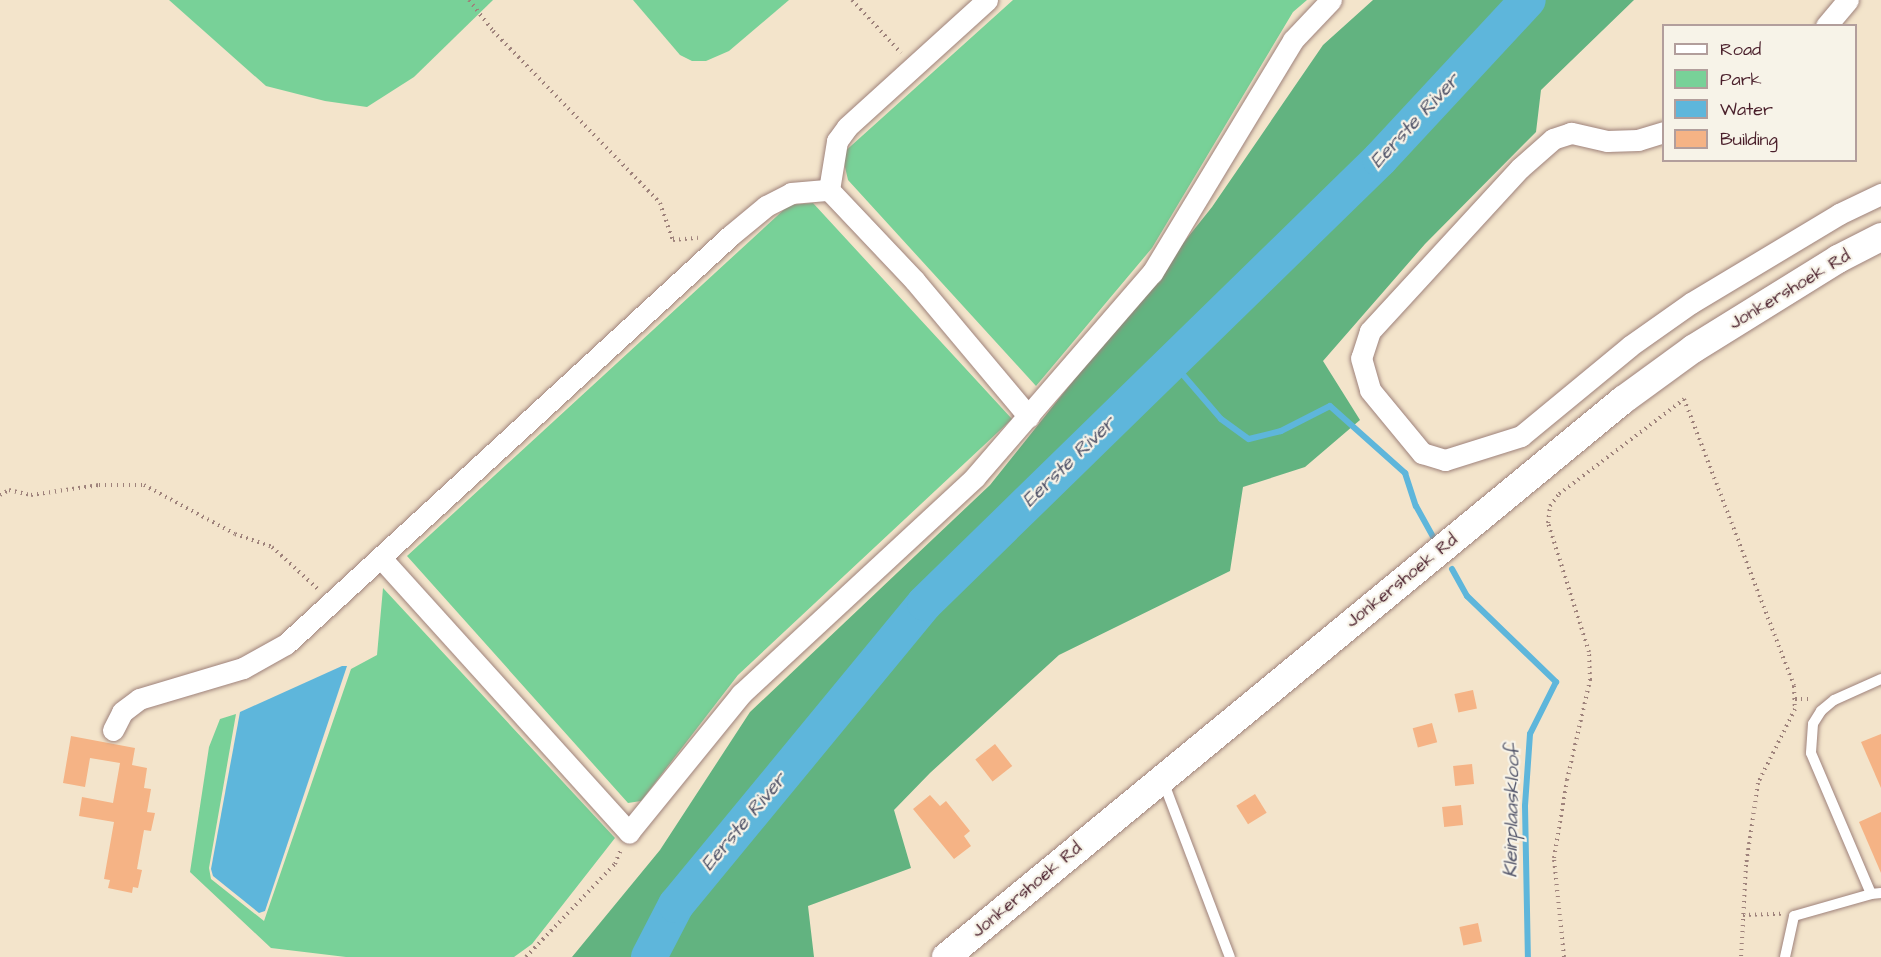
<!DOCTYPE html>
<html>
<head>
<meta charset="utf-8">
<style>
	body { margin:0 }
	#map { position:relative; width:1881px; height:957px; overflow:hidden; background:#f3e4cb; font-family:"Architects Daughter",sans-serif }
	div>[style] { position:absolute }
	.green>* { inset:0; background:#78d198 }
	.forest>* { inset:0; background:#62b380 }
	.water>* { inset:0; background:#5eb6db }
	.stream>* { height:6px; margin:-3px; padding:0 3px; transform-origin:3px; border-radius:3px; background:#5eb6db }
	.river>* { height:36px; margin:-18px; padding:0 18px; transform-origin:18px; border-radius:18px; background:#5eb6db }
	.building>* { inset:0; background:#f5b385; transform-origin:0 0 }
	.path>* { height:4px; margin-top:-2px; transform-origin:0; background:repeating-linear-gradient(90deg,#9e827b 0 1.5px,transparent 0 6px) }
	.roads { filter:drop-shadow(0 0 2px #9e827b) drop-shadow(0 0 2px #9e827b) }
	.lane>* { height:10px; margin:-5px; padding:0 5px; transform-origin:5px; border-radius:5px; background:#fff }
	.street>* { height:21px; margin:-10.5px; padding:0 10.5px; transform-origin:10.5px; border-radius:10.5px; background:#fff }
	.secondary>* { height:28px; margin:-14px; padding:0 14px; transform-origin:14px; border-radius:14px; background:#fff }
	span { translate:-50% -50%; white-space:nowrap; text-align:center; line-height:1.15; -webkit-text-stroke:4.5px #f7f3e8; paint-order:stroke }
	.street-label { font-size:18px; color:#4a1f2b }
	.water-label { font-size:20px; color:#515469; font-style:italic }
	.legend { position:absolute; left:1662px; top:24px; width:195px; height:138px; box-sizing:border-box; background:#f7f3e8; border:2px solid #b29e9c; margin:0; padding:8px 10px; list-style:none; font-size:18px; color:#4a1f2b }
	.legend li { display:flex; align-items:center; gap:12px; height:30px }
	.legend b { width:30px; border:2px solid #b29e9c }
</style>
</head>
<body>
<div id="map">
	<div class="green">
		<i style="clip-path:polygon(169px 0,493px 0,414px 77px,367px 107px,325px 101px,266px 86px)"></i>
		<i style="clip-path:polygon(633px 0,789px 0,729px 51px,706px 61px,692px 61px,680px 55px)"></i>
		<i style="clip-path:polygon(1013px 0,1307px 0,1293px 12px,1152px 248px,1036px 386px,848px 180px,842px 154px)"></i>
		<i style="clip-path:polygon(813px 203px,1012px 419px,738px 675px,641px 801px,628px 803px,407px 556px,789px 205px)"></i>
		<i style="clip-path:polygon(383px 588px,615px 838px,532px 944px,514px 957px,346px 957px,271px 948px,190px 872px,209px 747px,220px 719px,236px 714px,209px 868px,211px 879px,264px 921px,351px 669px,377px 655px)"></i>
	</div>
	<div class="forest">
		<i style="clip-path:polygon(1373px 0,1634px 0,1541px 90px,1536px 132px,1425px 244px,1323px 361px,1360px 420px,1305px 467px,1243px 487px,1230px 571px,1059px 655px,930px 773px,894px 810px,911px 868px,808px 906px,814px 957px,572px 957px,660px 850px,750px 712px,990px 485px,1212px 207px,1323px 45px)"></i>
	</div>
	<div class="water">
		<i style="clip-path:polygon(342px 666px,347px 666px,265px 911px,259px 913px,213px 876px,211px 869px,240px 712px)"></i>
	</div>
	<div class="stream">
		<i style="left:1172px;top:362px;width:75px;rotate:49.3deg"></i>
		<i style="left:1221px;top:419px;width:34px;rotate:36deg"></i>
		<i style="left:1249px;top:439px;width:33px;rotate:-14deg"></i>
		<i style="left:1281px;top:431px;width:55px;rotate:-27deg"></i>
		<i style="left:1330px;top:406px;width:101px;rotate:41.8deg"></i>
		<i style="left:1405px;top:473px;width:35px;rotate:72deg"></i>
		<i style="left:1416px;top:506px;width:37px;rotate:61deg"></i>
		<i style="left:1452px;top:569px;width:31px;rotate:61deg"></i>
		<i style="left:1467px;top:596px;width:124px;rotate:44deg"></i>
		<i style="left:1556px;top:682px;width:58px;rotate:116.6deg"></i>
		<i style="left:1530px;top:734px;width:72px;rotate:94deg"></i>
		<i style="left:1525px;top:806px;width:151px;rotate:88.9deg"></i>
	</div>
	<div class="river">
		<i style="left:649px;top:957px;width:59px;rotate:-62.6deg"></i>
		<i style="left:676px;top:905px;width:391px;rotate:-50.5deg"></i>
		<i style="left:925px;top:603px;width:636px;rotate:-44.3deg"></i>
		<i style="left:1380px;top:159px;width:217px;rotate:-47.1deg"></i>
	</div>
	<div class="building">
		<i style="left:1473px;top:690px;width:19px;height:19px;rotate:78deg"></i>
		<i style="left:1432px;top:723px;width:20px;height:20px;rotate:75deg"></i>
		<i style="clip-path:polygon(1881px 734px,1881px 788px,1861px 742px)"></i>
		<i style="clip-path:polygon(71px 736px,135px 748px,132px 765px,147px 768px,144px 788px,151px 789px,147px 812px,155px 813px,151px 831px,144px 830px,137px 869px,142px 870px,138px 888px,133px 887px,132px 893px,108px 888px,110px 880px,104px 879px,114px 822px,79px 816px,82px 797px,113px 803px,120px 763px,90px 758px,85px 787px,63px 783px)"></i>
		<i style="left:995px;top:744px;width:28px;height:25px;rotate:52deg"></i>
		<i style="left:1472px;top:764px;width:20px;height:19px;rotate:84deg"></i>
		<i style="left:1255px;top:794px;width:22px;height:22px;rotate:58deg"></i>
		<i style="clip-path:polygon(930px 795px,940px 806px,946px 801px,970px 831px,964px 836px,971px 846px,954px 859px,913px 809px)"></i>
		<i style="left:1461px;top:805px;width:20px;height:19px;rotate:84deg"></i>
		<i style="clip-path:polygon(1881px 812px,1881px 873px,1859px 822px)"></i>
		<i style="left:1478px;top:923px;width:19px;height:19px;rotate:78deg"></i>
	</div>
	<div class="path">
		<i style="left:469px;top:0;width:39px;rotate:52deg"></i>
		<i style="left:493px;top:31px;width:240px;rotate:45.8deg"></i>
		<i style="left:660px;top:203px;width:39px;rotate:71deg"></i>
		<i style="left:673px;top:240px;width:25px;rotate:-5deg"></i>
		<i style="left:852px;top:0;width:72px;rotate:47.2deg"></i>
		<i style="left:0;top:495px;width:10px;rotate:-29deg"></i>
		<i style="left:9px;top:490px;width:23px;rotate:13deg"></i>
		<i style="left:31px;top:495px;width:69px;rotate:-8.4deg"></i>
		<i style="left:99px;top:485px;width:45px"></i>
		<i style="left:144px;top:485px;width:103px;rotate:28.3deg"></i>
		<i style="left:235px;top:534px;width:39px;rotate:19deg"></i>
		<i style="left:272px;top:547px;width:64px;rotate:42.5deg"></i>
		<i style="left:1795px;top:699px;width:17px"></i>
		<i style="left:1743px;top:915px;width:38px;rotate:-2deg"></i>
		<i style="left:526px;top:957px;width:129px;rotate:-46.3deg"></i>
		<i style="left:615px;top:864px;width:16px;rotate:-68deg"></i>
		<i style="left:1564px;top:957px;width:100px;rotate:-95.8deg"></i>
		<i style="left:1554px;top:858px;width:79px;rotate:-80.5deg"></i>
		<i style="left:1567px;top:780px;width:103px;rotate:-77deg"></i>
		<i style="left:1590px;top:680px;width:28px;rotate:-92deg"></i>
		<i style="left:1589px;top:652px;width:135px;rotate:-107.6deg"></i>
		<i style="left:1548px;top:523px;width:17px;rotate:-83deg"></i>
		<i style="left:1550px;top:506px;width:15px;rotate:-53deg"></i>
		<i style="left:1559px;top:494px;width:157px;rotate:-37.2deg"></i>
		<i style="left:1684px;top:399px;width:307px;rotate:69deg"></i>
		<i style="left:1794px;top:686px;width:23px;rotate:88deg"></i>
		<i style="left:1795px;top:709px;width:83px;rotate:116.6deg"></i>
		<i style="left:1758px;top:783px;width:83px;rotate:98.3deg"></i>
		<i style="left:1746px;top:865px;width:92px;rotate:93.1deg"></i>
	</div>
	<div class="roads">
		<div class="lane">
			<i style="left:1881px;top:679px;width:51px;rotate:155.9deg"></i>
			<i style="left:1834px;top:700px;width:17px;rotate:140deg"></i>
			<i style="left:1821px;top:711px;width:15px;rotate:122deg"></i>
			<i style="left:1813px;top:724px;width:29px;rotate:94deg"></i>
			<i style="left:1811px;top:753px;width:153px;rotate:66.9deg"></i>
			<i style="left:1871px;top:894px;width:10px;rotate:-6deg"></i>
			<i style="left:1163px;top:781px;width:188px;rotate:69.2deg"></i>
			<i style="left:1785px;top:957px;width:42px;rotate:-77.6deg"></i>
			<i style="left:1794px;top:916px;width:80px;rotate:-15.9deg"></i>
		</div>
		<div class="street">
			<i style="left:1826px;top:26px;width:34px;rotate:-50deg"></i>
			<i style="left:1664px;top:132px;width:27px;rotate:163deg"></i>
			<i style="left:1638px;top:140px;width:31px;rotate:178deg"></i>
			<i style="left:1607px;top:141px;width:37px;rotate:-167deg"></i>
			<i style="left:1571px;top:133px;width:19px;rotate:162deg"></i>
			<i style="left:1553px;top:139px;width:44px;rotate:138.7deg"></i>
			<i style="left:1520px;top:168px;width:222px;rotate:132.6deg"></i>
			<i style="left:1370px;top:331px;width:28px;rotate:108deg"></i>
			<i style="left:1361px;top:358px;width:33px;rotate:74deg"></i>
			<i style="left:1370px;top:390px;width:82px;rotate:50.5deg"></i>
			<i style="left:1422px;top:453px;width:24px;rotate:17deg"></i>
			<i style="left:1445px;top:460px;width:80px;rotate:-17.5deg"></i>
			<i style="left:1521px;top:436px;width:141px;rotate:-39.5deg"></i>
			<i style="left:1630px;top:346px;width:75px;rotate:-35.2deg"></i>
			<i style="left:1691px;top:303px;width:173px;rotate:-31deg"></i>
			<i style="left:1839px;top:214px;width:47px;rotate:-25.5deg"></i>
			<i style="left:829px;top:190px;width:50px;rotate:-80.7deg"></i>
			<i style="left:837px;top:141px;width:17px;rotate:-54deg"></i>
			<i style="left:847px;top:127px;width:189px;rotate:-42.2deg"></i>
			<i style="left:381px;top:558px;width:370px;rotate:47.9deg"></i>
			<i style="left:629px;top:832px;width:178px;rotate:-50.9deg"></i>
			<i style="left:741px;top:694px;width:319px;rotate:-42.8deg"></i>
			<i style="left:975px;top:477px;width:270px;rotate:-49.1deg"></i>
			<i style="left:1152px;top:273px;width:272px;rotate:-58.8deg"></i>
			<i style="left:1293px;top:40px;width:55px;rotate:-46.5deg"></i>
			<i style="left:113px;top:730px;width:20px;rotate:-63deg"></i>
			<i style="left:122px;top:712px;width:21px;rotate:-37deg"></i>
			<i style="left:139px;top:699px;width:109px;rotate:-16.6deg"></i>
			<i style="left:243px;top:668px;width:49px;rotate:-29.2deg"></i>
			<i style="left:286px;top:644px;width:604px;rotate:-42.59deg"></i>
			<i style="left:731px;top:235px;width:45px;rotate:-39.6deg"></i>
			<i style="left:766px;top:206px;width:28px;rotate:-27deg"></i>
			<i style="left:791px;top:193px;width:38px;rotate:-5deg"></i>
			<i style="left:829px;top:190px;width:125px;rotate:46.6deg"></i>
			<i style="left:915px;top:281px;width:177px;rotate:50deg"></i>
		</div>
		<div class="secondary">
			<i style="left:946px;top:957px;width:877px;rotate:-39.45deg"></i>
			<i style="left:1623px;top:400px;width:87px;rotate:-36.1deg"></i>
			<i style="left:1693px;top:349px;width:171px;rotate:-31.8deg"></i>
			<i style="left:1838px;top:259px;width:48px;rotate:-27.1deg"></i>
		</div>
	</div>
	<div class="street-label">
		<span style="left:1790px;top:290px;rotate:-31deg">Jonkershoek Rd</span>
		<span style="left:1402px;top:581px;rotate:-39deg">Jonkershoek Rd</span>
		<span style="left:1027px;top:890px;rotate:-40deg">Jonkershoek Rd</span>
	</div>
	<div class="water-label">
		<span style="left:1415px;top:121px;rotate:-47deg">Eerste River</span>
		<span style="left:1069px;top:462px;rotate:-44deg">Eerste River</span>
		<span style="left:1512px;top:811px;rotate:-89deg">Kleinplaaskloof</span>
		<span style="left:744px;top:822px;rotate:-50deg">Eerste River</span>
	</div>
	<ul class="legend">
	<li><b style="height:8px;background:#fff"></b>Road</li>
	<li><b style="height:16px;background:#78d198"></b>Park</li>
	<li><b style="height:16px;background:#5eb6db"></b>Water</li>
	<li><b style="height:16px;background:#f5b385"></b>Building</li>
	</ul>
</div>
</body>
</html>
